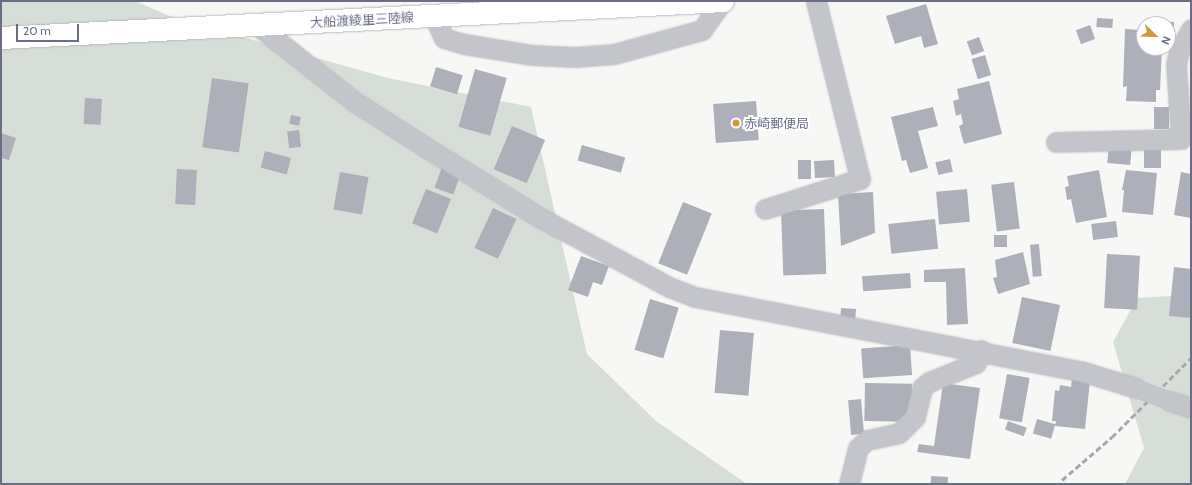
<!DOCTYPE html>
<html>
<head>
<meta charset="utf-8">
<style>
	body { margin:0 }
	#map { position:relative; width:1192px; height:485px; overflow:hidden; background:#f7f8f6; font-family:Cabin,"Noto Sans JP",sans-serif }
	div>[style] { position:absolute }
	.green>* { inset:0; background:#d7ded8 }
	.building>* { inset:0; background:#adafb9; transform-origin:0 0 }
	.roads { filter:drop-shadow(0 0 1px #b8b9be) drop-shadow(0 0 1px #b8b9be) }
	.street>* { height:19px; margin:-9.5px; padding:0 9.5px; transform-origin:9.5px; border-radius:9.5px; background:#c4c5cb }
	.primary>* { height:22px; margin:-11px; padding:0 11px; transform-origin:11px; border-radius:11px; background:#fff }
	.rail>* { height:3px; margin-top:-1.5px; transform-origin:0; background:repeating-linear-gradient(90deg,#a7a9b1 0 6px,transparent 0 9px) }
	.street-bridge>* { height:19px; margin:-9.5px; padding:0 9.5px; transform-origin:9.5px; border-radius:9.5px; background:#c4c5cb }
	.dots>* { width:11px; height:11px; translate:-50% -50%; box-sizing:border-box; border:2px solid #fff; border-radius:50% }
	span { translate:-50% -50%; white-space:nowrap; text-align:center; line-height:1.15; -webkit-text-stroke:4px #fff; paint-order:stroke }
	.street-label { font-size:13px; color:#6a6e84 }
	.poi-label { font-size:13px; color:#6a6e84 }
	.left { translate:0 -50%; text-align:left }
	.frame { position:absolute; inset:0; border:2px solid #6a6e84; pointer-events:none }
	.north { position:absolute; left:1136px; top:16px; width:40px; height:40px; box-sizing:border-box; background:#fff; border:1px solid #c3c5ce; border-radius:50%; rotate:113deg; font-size:11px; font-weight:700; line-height:16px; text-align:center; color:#6a6e84 }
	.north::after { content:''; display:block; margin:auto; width:14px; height:18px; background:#d39a3b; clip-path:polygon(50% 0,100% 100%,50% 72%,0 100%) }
	.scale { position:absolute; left:16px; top:24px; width:63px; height:18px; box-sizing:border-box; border:2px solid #6a6e84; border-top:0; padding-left:5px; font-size:12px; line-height:14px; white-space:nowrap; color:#6a6e84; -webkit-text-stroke:3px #fff; paint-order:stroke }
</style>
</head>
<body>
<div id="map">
	<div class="green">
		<i style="clip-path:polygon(1px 1px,135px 1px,172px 17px,388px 78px,531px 107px,587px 354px,656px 421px,747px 484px,1px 484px)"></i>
		<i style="clip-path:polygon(1171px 296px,1191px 319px,1191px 484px,1125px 484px,1144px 448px,1113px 342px,1137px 298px)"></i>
	</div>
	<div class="building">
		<i style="clip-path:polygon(926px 4px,938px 44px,924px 48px,921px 36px,895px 44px,886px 16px)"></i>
		<i style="left:1097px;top:18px;width:16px;height:9px;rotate:4deg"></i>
		<i style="clip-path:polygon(1155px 21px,1174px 22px,1174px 31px,1168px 30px,1168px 24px,1154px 24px)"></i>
		<i style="left:1090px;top:25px;width:15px;height:15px;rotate:70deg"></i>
		<i style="clip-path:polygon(1140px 27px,1144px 27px,1144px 48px,1162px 48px,1160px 90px,1156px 90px,1156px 102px,1126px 101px,1127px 86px,1123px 87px,1125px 29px,1140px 30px)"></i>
		<i style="left:979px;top:37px;width:15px;height:13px;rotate:70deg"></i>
		<i style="left:985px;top:55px;width:21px;height:14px;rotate:73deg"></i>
		<i style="left:436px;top:67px;width:28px;height:20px;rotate:17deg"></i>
		<i style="left:475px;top:69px;width:33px;height:60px;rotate:16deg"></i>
		<i style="left:212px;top:78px;width:37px;height:70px;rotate:8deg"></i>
		<i style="clip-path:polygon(989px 81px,1002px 134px,964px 144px,959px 126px,963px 124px,961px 114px,956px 116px,953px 101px,959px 99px,957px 89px)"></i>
		<i style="left:85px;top:98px;width:17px;height:26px;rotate:3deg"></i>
		<i style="left:756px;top:101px;width:39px;height:43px;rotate:86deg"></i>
		<i style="clip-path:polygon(933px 107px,938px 126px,918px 131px,928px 168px,910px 173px,906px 160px,902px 161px,891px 117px)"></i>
		<i style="left:1154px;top:107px;width:15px;height:22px"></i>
		<i style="left:291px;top:115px;width:10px;height:9px;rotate:11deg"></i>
		<i style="left:512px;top:126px;width:36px;height:47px;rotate:23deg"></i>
		<i style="left:299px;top:130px;width:17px;height:12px;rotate:83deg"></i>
		<i style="clip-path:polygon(1px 133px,16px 138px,9px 160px,1px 158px)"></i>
		<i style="left:1109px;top:143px;width:23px;height:20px;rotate:5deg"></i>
		<i style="left:582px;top:145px;width:45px;height:16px;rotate:16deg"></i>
		<i style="left:1144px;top:145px;width:17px;height:23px"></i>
		<i style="left:265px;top:151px;width:27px;height:17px;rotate:15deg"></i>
		<i style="left:950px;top:159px;width:13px;height:15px;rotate:77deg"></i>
		<i style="left:798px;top:160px;width:13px;height:19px"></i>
		<i style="left:834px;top:160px;width:17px;height:20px;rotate:87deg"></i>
		<i style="left:442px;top:167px;width:20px;height:22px;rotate:20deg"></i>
		<i style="left:177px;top:169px;width:20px;height:35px;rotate:3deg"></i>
		<i style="clip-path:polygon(1099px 170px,1107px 217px,1076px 223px,1071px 199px,1067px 200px,1065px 187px,1069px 186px,1067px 176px)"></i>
		<i style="clip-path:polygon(1126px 170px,1157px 173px,1153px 215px,1122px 212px,1124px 190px,1122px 190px)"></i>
		<i style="left:340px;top:172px;width:29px;height:38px;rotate:10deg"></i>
		<i style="clip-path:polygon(1181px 172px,1191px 174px,1191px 218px,1174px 215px)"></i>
		<i style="left:1014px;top:182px;width:47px;height:23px;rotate:83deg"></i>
		<i style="left:426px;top:189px;width:27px;height:37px;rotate:22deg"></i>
		<i style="left:967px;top:189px;width:33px;height:31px;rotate:85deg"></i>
		<i style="clip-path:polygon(873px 192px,875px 233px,841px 246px,838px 194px)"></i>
		<i style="left:683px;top:202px;width:31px;height:66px;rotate:22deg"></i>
		<i style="left:493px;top:208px;width:26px;height:44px;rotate:25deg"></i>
		<i style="left:824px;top:209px;width:65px;height:43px;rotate:88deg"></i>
		<i style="left:935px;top:219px;width:30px;height:47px;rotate:84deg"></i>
		<i style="left:1116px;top:221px;width:16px;height:25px;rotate:83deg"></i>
		<i style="left:1007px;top:235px;width:12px;height:13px;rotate:90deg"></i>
		<i style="left:1039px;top:244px;width:32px;height:9px;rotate:85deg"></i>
		<i style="clip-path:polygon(1023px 252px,1030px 284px,998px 294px,993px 278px,997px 277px,995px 260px)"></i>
		<i style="left:1107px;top:254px;width:33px;height:54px;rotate:3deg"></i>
		<i style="clip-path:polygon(581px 256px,609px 266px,602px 285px,593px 282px,588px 297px,568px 290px)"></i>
		<i style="clip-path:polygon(1174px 267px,1191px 269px,1191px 318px,1169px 316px)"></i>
		<i style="clip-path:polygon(965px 268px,968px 324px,947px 325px,946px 282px,924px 282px,924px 270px)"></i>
		<i style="left:910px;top:273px;width:15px;height:48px;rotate:86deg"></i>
		<i style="left:1022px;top:297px;width:39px;height:47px;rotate:12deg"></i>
		<i style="left:650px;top:299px;width:30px;height:53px;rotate:17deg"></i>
		<i style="left:841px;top:308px;width:15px;height:10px;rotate:4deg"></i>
		<i style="left:720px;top:330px;width:34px;height:63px;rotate:5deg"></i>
		<i style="left:910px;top:345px;width:30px;height:49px;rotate:86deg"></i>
		<i style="left:1007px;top:374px;width:23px;height:45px;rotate:10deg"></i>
		<i style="clip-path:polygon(1072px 379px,1090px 381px,1085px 429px,1055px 426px,1056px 421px,1052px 421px,1055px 390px,1059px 391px,1060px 385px,1071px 387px)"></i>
		<i style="left:865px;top:383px;width:47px;height:38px;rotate:1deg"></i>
		<i style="clip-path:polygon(943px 383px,980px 388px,970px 459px,917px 452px,919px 444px,934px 446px)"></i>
		<i style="left:861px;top:399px;width:35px;height:13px;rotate:85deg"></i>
		<i style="left:1037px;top:419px;width:19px;height:15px;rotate:16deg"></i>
		<i style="left:1008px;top:421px;width:20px;height:9px;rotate:20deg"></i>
		<i style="left:931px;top:476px;width:17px;height:8px;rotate:3deg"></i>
	</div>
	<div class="roads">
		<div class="street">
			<i style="left:434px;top:16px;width:24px;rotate:66deg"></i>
			<i style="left:444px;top:38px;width:21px;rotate:17deg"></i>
			<i style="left:464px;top:44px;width:70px;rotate:9.1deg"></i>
			<i style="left:533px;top:55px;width:41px;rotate:2.8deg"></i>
			<i style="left:574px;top:57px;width:40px;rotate:-4.3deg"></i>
			<i style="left:614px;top:54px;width:91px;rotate:-15.3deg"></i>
			<i style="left:702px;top:30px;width:35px;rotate:-55deg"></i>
			<i style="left:257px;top:25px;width:125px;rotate:38.2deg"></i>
			<i style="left:355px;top:102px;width:85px;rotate:32.6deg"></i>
			<i style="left:427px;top:148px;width:132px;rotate:31.6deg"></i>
			<i style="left:539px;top:217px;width:148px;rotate:28.3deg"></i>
			<i style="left:669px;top:287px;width:28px;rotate:21deg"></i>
			<i style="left:695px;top:297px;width:393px;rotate:10.9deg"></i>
			<i style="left:1081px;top:371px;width:58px;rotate:17.2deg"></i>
			<i style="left:1056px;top:142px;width:125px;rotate:-1.4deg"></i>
			<i style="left:1181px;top:139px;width:75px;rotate:-93.8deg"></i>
			<i style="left:1176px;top:64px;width:13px;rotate:-77deg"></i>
			<i style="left:1179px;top:51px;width:25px;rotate:-61deg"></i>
			<i style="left:765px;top:209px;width:100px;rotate:-17.5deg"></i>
			<i style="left:860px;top:179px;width:183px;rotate:-103.9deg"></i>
			<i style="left:1170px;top:401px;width:22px;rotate:18deg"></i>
			<i style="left:849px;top:484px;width:37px;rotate:-76deg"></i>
			<i style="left:858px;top:448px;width:12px;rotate:-42deg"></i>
			<i style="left:867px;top:440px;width:33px;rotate:-12deg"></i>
			<i style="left:899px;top:433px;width:23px;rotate:-45deg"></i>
			<i style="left:915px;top:417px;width:30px;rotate:-76deg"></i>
			<i style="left:922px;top:388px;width:9px;rotate:-41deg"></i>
			<i style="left:929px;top:382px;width:51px;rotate:-22deg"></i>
			<i style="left:976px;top:363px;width:14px;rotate:-69deg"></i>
		</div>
		<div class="primary">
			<i style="left:1px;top:38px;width:723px;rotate:-2.93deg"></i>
		</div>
	</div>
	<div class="rail">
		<i style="left:1062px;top:480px;width:66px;rotate:-40.7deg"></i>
		<i style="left:1112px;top:437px;width:112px;rotate:-45deg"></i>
	</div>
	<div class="street-bridge">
		<i style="left:1136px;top:388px;width:36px;rotate:21deg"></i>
	</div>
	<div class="dots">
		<i style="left:736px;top:123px;background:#d39a3b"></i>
	</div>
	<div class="street-label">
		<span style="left:362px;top:20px;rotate:-3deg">大船渡綾里三陸線</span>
	</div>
	<div class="poi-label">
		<span class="left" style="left:744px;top:123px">赤崎郵便局</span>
	</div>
	<div class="frame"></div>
	<div class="north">N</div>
	<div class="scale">20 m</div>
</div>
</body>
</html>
